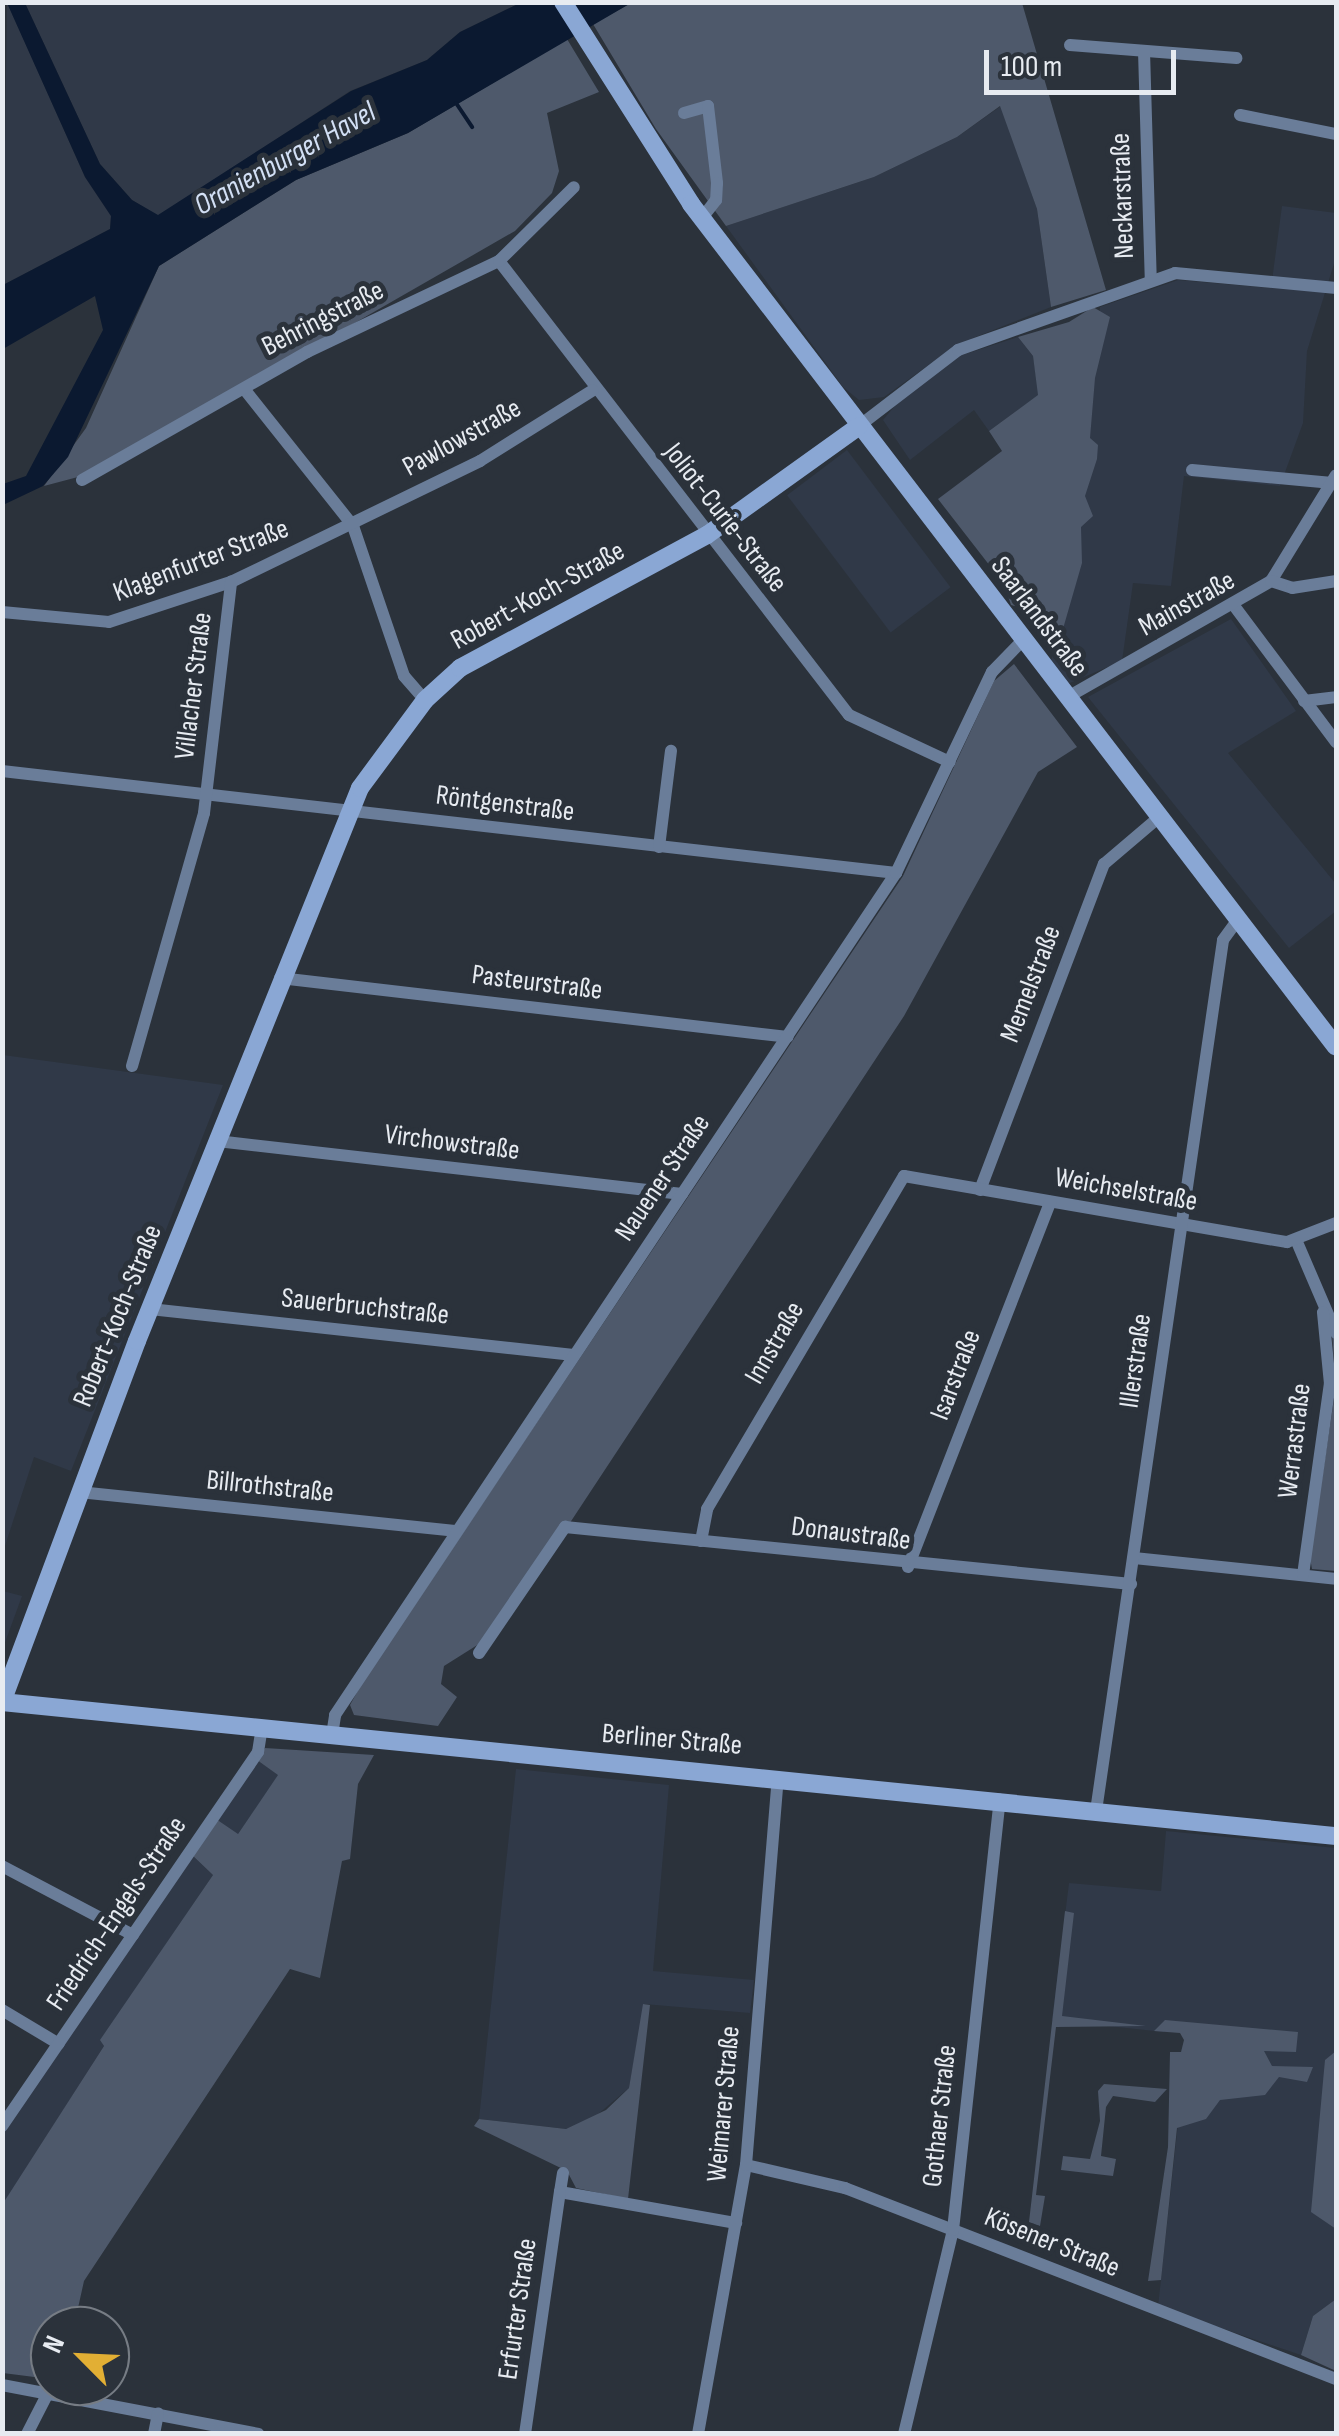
<!DOCTYPE html>
<html>
<head>
<meta charset="utf-8">
<style>
	body { margin:0 }
	#map { position:relative; width:1339px; height:2436px; overflow:hidden; background:#2b323b; font-family:"Sofia Sans Condensed",sans-serif }
	div>[style] { position:absolute }
	.built>* { inset:0; background:#303948; transform-origin:0 0 }
	.green>* { inset:0; background:#4e596b }
	.water>* { inset:0; background:#0b1930 }
	.stream>* { height:4px; margin:-2px; padding:0 2px; transform-origin:2px; border-radius:2px; background:#0b1930 }
	.street>* { height:12px; margin:-6px; padding:0 6px; transform-origin:6px; border-radius:6px; background:#6a7d99 }
	.secondary>* { height:18px; margin:-9px; padding:0 9px; transform-origin:9px; border-radius:9px; background:#8aa7d4 }
	span { translate:-50% -50%; white-space:nowrap; text-align:center; line-height:1.15; -webkit-text-stroke:10px #2b323b; paint-order:stroke }
	.street-label { font-size:28px; color:#e7ebf1 }
	.water-label { font-size:30px; color:#d3e0f5; font-style:italic }
	.frame { position:absolute; inset:0; border:5px solid #e7ebf1; pointer-events:none }
	.north { position:absolute; left:30px; top:2306px; width:100px; height:100px; box-sizing:border-box; background:#2b323b; border:2px solid #767c84; border-radius:50%; rotate:294deg; font-size:28px; font-weight:700; line-height:40px; text-align:center; color:#e7ebf1 }
	.north::after { content:''; display:block; margin:auto; width:35px; height:45px; background:#e2af34; clip-path:polygon(50% 0,100% 100%,50% 72%,0 100%) }
	.scale { position:absolute; left:984px; top:50px; width:192px; height:45px; box-sizing:border-box; border:5px solid #e7ebf1; border-top:0; padding-left:12px; font-size:30px; line-height:35px; white-space:nowrap; color:#e7ebf1; -webkit-text-stroke:8px #2b323b; paint-order:stroke }
</style>
</head>
<body>
<div id="map">
	<div class="built">
		<i style="clip-path:polygon(7px 2px,85px 177px,111px 216px,110px 229px,3px 285px)"></i>
		<i style="clip-path:polygon(25px 3px,520px 3px,460px 32px,427px 60px,350px 91px,158px 216px,132px 200px,100px 164px)"></i>
		<i style="clip-path:polygon(1001px 106px,1037px 209px,1051px 307px,958px 344px,884px 397px,859px 400px,843px 387px,726px 226px,874px 177px,957px 137px)"></i>
		<i style="clip-path:polygon(1282px 206px,1336px 213px,1336px 257px,1307px 351px,1303px 423px,1280px 486px,1184px 476px,1171px 586px,1133px 583px,1122px 661px,1065px 685px,1050px 666px,1083px 515px,1100px 307px,1178px 280px,1271px 288px)"></i>
		<i style="clip-path:polygon(1018px 337px,1033px 356px,1039px 395px,989px 431px,974px 410px,910px 460px,883px 420px,898px 402px,956px 357px)"></i>
		<i style="left:847px;top:450px;width:172px;height:75px;rotate:53deg"></i>
		<i style="clip-path:polygon(1231px 619px,1296px 711px,1228px 753px,1336px 884px,1336px 911px,1289px 948px,1088px 697px)"></i>
		<i style="clip-path:polygon(3px 1055px,223px 1085px,71px 1471px,34px 1457px,3px 1552px)"></i>
		<i style="clip-path:polygon(3px 1591px,22px 1596px,3px 1648px,2px 1591px)"></i>
		<i style="clip-path:polygon(257px 1760px,279px 1775px,238px 1834px,193px 1856px,213px 1875px,101px 2040px,104px 2046px,3px 2205px,3px 2132px)"></i>
		<i style="clip-path:polygon(516px 1769px,669px 1785px,653px 1971px,754px 1980px,750px 2013px,644px 2004px,629px 2088px,591px 2120px,566px 2129px,479px 2119px)"></i>
		<i style="clip-path:polygon(1166px 1831px,1336px 1848px,1336px 2299px,1313px 2316px,1301px 2355px,1158px 2307px,1189px 2023px,1166px 2021px,1164px 2032px,1052px 2020px,1069px 1883px,1161px 1891px)"></i>
	</div>
	<div class="green">
		<i style="clip-path:polygon(631px 3px,1022px 3px,1106px 290px,1051px 307px,1037px 209px,1000px 106px,957px 137px,874px 177px,726px 226px,656px 129px,593px 24px)"></i>
		<i style="clip-path:polygon(567px 39px,599px 92px,547px 113px,559px 171px,552px 193px,515px 231px,93px 473px,44px 486px,86px 428px,159px 266px,296px 180px,408px 133px)"></i>
		<i style="clip-path:polygon(1093px 307px,1110px 317px,1095px 378px,1090px 438px,1098px 445px,1097px 459px,1085px 496px,1093px 516px,1081px 527px,1082px 563px,1056px 653px,1022px 608px,1011px 605px,1004px 584px,938px 499px,1002px 451px,989px 431px,1038px 395px,1033px 356px,1018px 337px,1069px 322px)"></i>
		<i style="clip-path:polygon(1014px 664px,1077px 747px,1038px 772px,904px 1016px,498px 1632px,444px 1666px,441px 1684px,457px 1697px,438px 1726px,354px 1715px,350px 1705px,361px 1685px,903px 876px,994px 681px)"></i>
		<i style="clip-path:polygon(1332px 1333px,1336px 1342px,1336px 1571px,1312px 1569px,1310px 1558px,1336px 1386px)"></i>
		<i style="clip-path:polygon(265px 1748px,374px 1755px,358px 1784px,350px 1859px,342px 1861px,320px 1978px,290px 1969px,84px 2281px,74px 2326px,50px 2326px,50px 2379px,3px 2373px,2px 2205px,104px 2046px,100px 2040px,213px 1875px,192px 1855px,216px 1819px,238px 1834px,278px 1775px,257px 1760px)"></i>
		<i style="clip-path:polygon(1065px 1911px,1074px 1913px,1062px 2016px,1146px 2026px,1056px 2027px,1036px 2195px,1045px 2196px,1040px 2226px,1029px 2222px)"></i>
		<i style="clip-path:polygon(643px 2004px,650px 2005px,628px 2199px,576px 2188px,567px 2171px,474px 2126px,479px 2119px,566px 2129px,606px 2110px,629px 2088px)"></i>
		<i style="clip-path:polygon(1165px 2020px,1298px 2032px,1296px 2052px,1264px 2051px,1272px 2066px,1313px 2067px,1307px 2082px,1279px 2077px,1265px 2095px,1220px 2100px,1206px 2119px,1177px 2128px,1161px 2280px,1148px 2281px,1168px 2147px,1170px 2052px,1181px 2052px,1184px 2040px,1180px 2033px,1154px 2031px)"></i>
		<i style="clip-path:polygon(1336px 2051px,1336px 2229px,1311px 2212px,1325px 2060px)"></i>
		<i style="clip-path:polygon(1104px 2084px,1167px 2089px,1155px 2102px,1113px 2096px,1106px 2107px,1101px 2156px,1116px 2159px,1113px 2176px,1061px 2170px,1063px 2156px,1090px 2159px,1100px 2121px,1098px 2091px)"></i>
		<i style="clip-path:polygon(1336px 2299px,1336px 2371px,1301px 2355px,1313px 2316px)"></i>
	</div>
	<div class="water">
		<i style="clip-path:polygon(7px 3px,25px 3px,100px 164px,132px 200px,158px 215px,351px 91px,427px 60px,460px 32px,520px 3px,631px 3px,408px 133px,296px 180px,159px 266px,68px 457px,43px 486px,3px 505px,3px 484px,26px 476px,103px 330px,95px 296px,3px 349px,3px 285px,110px 229px,111px 216px,85px 177px)"></i>
	</div>
	<div class="stream">
		<i style="left:456px;top:103px;width:29px;rotate:56deg"></i>
	</div>
	<div class="street">
		<i style="left:1070px;top:45px;width:167px;rotate:4.5deg"></i>
		<i style="left:1144px;top:51px;width:230px;rotate:88.3deg"></i>
		<i style="left:684px;top:113px;width:25px;rotate:-16deg"></i>
		<i style="left:708px;top:106px;width:78px;rotate:83.3deg"></i>
		<i style="left:717px;top:183px;width:17px;rotate:93deg"></i>
		<i style="left:716px;top:200px;width:23px;rotate:128deg"></i>
		<i style="left:1240px;top:115px;width:98px;rotate:11.2deg"></i>
		<i style="left:499px;top:261px;width:573px;rotate:52.37deg"></i>
		<i style="left:849px;top:715px;width:111px;rotate:25deg"></i>
		<i style="left:245px;top:390px;width:174px;rotate:51.5deg"></i>
		<i style="left:353px;top:526px;width:158px;rotate:71.2deg"></i>
		<i style="left:404px;top:676px;width:32px;rotate:49deg"></i>
		<i style="left:859px;top:426px;width:125px;rotate:-37.5deg"></i>
		<i style="left:958px;top:350px;width:230px;rotate:-19.5deg"></i>
		<i style="left:1175px;top:273px;width:162px;rotate:5.3deg"></i>
		<i style="left:1192px;top:470px;width:141px;rotate:5.3deg"></i>
		<i style="left:82px;top:480px;width:259px;rotate:-29.6deg"></i>
		<i style="left:307px;top:352px;width:212px;rotate:-25.4deg"></i>
		<i style="left:499px;top:261px;width:105px;rotate:-44.6deg"></i>
		<i style="left:1271px;top:581px;width:124px;rotate:-58.5deg"></i>
		<i style="left:1235px;top:607px;width:169px;rotate:53.2deg"></i>
		<i style="left:2px;top:612px;width:107px;rotate:5.3deg"></i>
		<i style="left:109px;top:622px;width:128px;rotate:-18.2deg"></i>
		<i style="left:231px;top:582px;width:277px;rotate:-25.9deg"></i>
		<i style="left:480px;top:461px;width:133px;rotate:-32.1deg"></i>
		<i style="left:1066px;top:698px;width:236px;rotate:-29.7deg"></i>
		<i style="left:1271px;top:581px;width:22px;rotate:18deg"></i>
		<i style="left:1292px;top:588px;width:45px;rotate:-9deg"></i>
		<i style="left:1304px;top:701px;width:32px;rotate:-7deg"></i>
		<i style="left:2px;top:771px;width:900px;rotate:6.51deg"></i>
		<i style="left:659px;top:847px;width:97px;rotate:-82.9deg"></i>
		<i style="left:280px;top:978px;width:511px;rotate:6.62deg"></i>
		<i style="left:132px;top:1066px;width:263px;rotate:-74.1deg"></i>
		<i style="left:204px;top:813px;width:233px;rotate:-83.3deg"></i>
		<i style="left:217px;top:1141px;width:468px;rotate:6.5deg"></i>
		<i style="left:980px;top:1190px;width:349px;rotate:-69.2deg"></i>
		<i style="left:1104px;top:864px;width:71px;rotate:-40.4deg"></i>
		<i style="left:1297px;top:1242px;width:99px;rotate:66.8deg"></i>
		<i style="left:150px;top:1309px;width:426px;rotate:6.2deg"></i>
		<i style="left:79px;top:1492px;width:378px;rotate:5.9deg"></i>
		<i style="left:701px;top:1541px;width:33px;rotate:-79deg"></i>
		<i style="left:707px;top:1509px;width:387px;rotate:-59.4deg"></i>
		<i style="left:904px;top:1176px;width:389px;rotate:9.8deg"></i>
		<i style="left:1287px;top:1242px;width:53px;rotate:-21.2deg"></i>
		<i style="left:1134px;top:1558px;width:203px;rotate:5.9deg"></i>
		<i style="left:908px;top:1567px;width:392px;rotate:-68.7deg"></i>
		<i style="left:1303px;top:1575px;width:193px;rotate:-82deg"></i>
		<i style="left:1330px;top:1384px;width:72px;rotate:-95.6deg"></i>
		<i style="left:479px;top:1653px;width:153px;rotate:-55.7deg"></i>
		<i style="left:565px;top:1527px;width:569px;rotate:5.75deg"></i>
		<i style="left:332px;top:1735px;width:20px;rotate:-81deg"></i>
		<i style="left:335px;top:1715px;width:1012px;rotate:-56.33deg"></i>
		<i style="left:896px;top:873px;width:223px;rotate:-64.5deg"></i>
		<i style="left:992px;top:672px;width:43px;rotate:-45.9deg"></i>
		<i style="left:1096px;top:1811px;width:880px;rotate:-81.7deg"></i>
		<i style="left:1223px;top:940px;width:22px;rotate:-54deg"></i>
		<i style="left:2px;top:1866px;width:148px;rotate:27.8deg"></i>
		<i style="left:2px;top:2010px;width:66px;rotate:30.8deg"></i>
		<i style="left:2px;top:2126px;width:453px;rotate:-55.6deg"></i>
		<i style="left:258px;top:1752px;width:25px;rotate:-81deg"></i>
		<i style="left:746px;top:2165px;width:102px;rotate:13.1deg"></i>
		<i style="left:845px;top:2188px;width:527px;rotate:21.26deg"></i>
		<i style="left:563px;top:2173px;width:19px;rotate:99deg"></i>
		<i style="left:560px;top:2192px;width:179px;rotate:10deg"></i>
		<i style="left:2px;top:2385px;width:261px;rotate:10.8deg"></i>
		<i style="left:27px;top:2434px;width:46px;rotate:-62.9deg"></i>
		<i style="left:154px;top:2434px;width:21px;rotate:-79deg"></i>
		<i style="left:525px;top:2434px;width:245px;rotate:-81.8deg"></i>
		<i style="left:698px;top:2434px;width:273px;rotate:-79.9deg"></i>
		<i style="left:746px;top:2165px;width:389px;rotate:-85.3deg"></i>
		<i style="left:904px;top:2434px;width:210px;rotate:-76.5deg"></i>
		<i style="left:953px;top:2230px;width:433px;rotate:-83.8deg"></i>
	</div>
	<div class="secondary">
		<i style="left:563px;top:2px;width:239px;rotate:57.6deg"></i>
		<i style="left:691px;top:204px;width:1061px;rotate:52.58deg"></i>
		<i style="left:2px;top:1702px;width:385px;rotate:-69.5deg"></i>
		<i style="left:137px;top:1341px;width:596px;rotate:-68.04deg"></i>
		<i style="left:360px;top:788px;width:109px;rotate:-53.5deg"></i>
		<i style="left:425px;top:700px;width:47px;rotate:-42.4deg"></i>
		<i style="left:460px;top:668px;width:281px;rotate:-28.3deg"></i>
		<i style="left:707px;top:535px;width:187px;rotate:-35.6deg"></i>
		<i style="left:2px;top:1702px;width:1341px;rotate:5.74deg"></i>
	</div>
	<div class="street-label">
		<span style="left:1123px;top:196px;rotate:-92deg">Neckarstraße</span>
		<span style="left:323px;top:319px;rotate:-27deg">Behringstraße</span>
		<span style="left:462px;top:438px;rotate:-29deg">Pawlowstraße</span>
		<span style="left:725px;top:518px;rotate:52deg">Joliot-Curie-Straße</span>
		<span style="left:201px;top:561px;rotate:-21deg">Klagenfurter Straße</span>
		<span style="left:538px;top:596px;rotate:-29deg">Robert-Koch-Straße</span>
		<span style="left:1187px;top:604px;rotate:-29deg">Mainstraße</span>
		<span style="left:1039px;top:617px;rotate:53deg">Saarlandstraße</span>
		<span style="left:194px;top:686px;rotate:-83deg">Villacher Straße</span>
		<span style="left:505px;top:804px;rotate:7deg">Röntgenstraße</span>
		<span style="left:537px;top:983px;rotate:7deg">Pasteurstraße</span>
		<span style="left:1031px;top:984px;rotate:-69deg">Memelstraße</span>
		<span style="left:452px;top:1143px;rotate:7deg">Virchowstraße</span>
		<span style="left:663px;top:1178px;rotate:-56deg">Nauener Straße</span>
		<span style="left:1126px;top:1190px;rotate:10deg">Weichselstraße</span>
		<span style="left:365px;top:1307px;rotate:6deg">Sauerbruchstraße</span>
		<span style="left:118px;top:1316px;rotate:-68deg">Robert-Koch-Straße</span>
		<span style="left:775px;top:1343px;rotate:-60deg">Innstraße</span>
		<span style="left:1136px;top:1361px;rotate:-82deg">Illerstraße</span>
		<span style="left:956px;top:1375px;rotate:-69deg">Isarstraße</span>
		<span style="left:1295px;top:1441px;rotate:-83deg">Werrastraße</span>
		<span style="left:270px;top:1487px;rotate:6deg">Billrothstraße</span>
		<span style="left:851px;top:1534px;rotate:7deg">Donaustraße</span>
		<span style="left:672px;top:1740px;rotate:5deg">Berliner Straße</span>
		<span style="left:117px;top:1914px;rotate:-56deg">Friedrich-Engels-Straße</span>
		<span style="left:724px;top:2104px;rotate:-85deg">Weimarer Straße</span>
		<span style="left:940px;top:2116px;rotate:-84deg">Gothaer Straße</span>
		<span style="left:1052px;top:2243px;rotate:22deg">Kösener Straße</span>
		<span style="left:518px;top:2309px;rotate:-82deg">Erfurter Straße</span>
	</div>
	<div class="water-label">
		<span style="left:285px;top:159px;rotate:-29deg">Oranienburger Havel</span>
	</div>
	<div class="frame"></div>
	<div class="north">N</div>
	<div class="scale">100 m</div>
</div>
</body>
</html>
